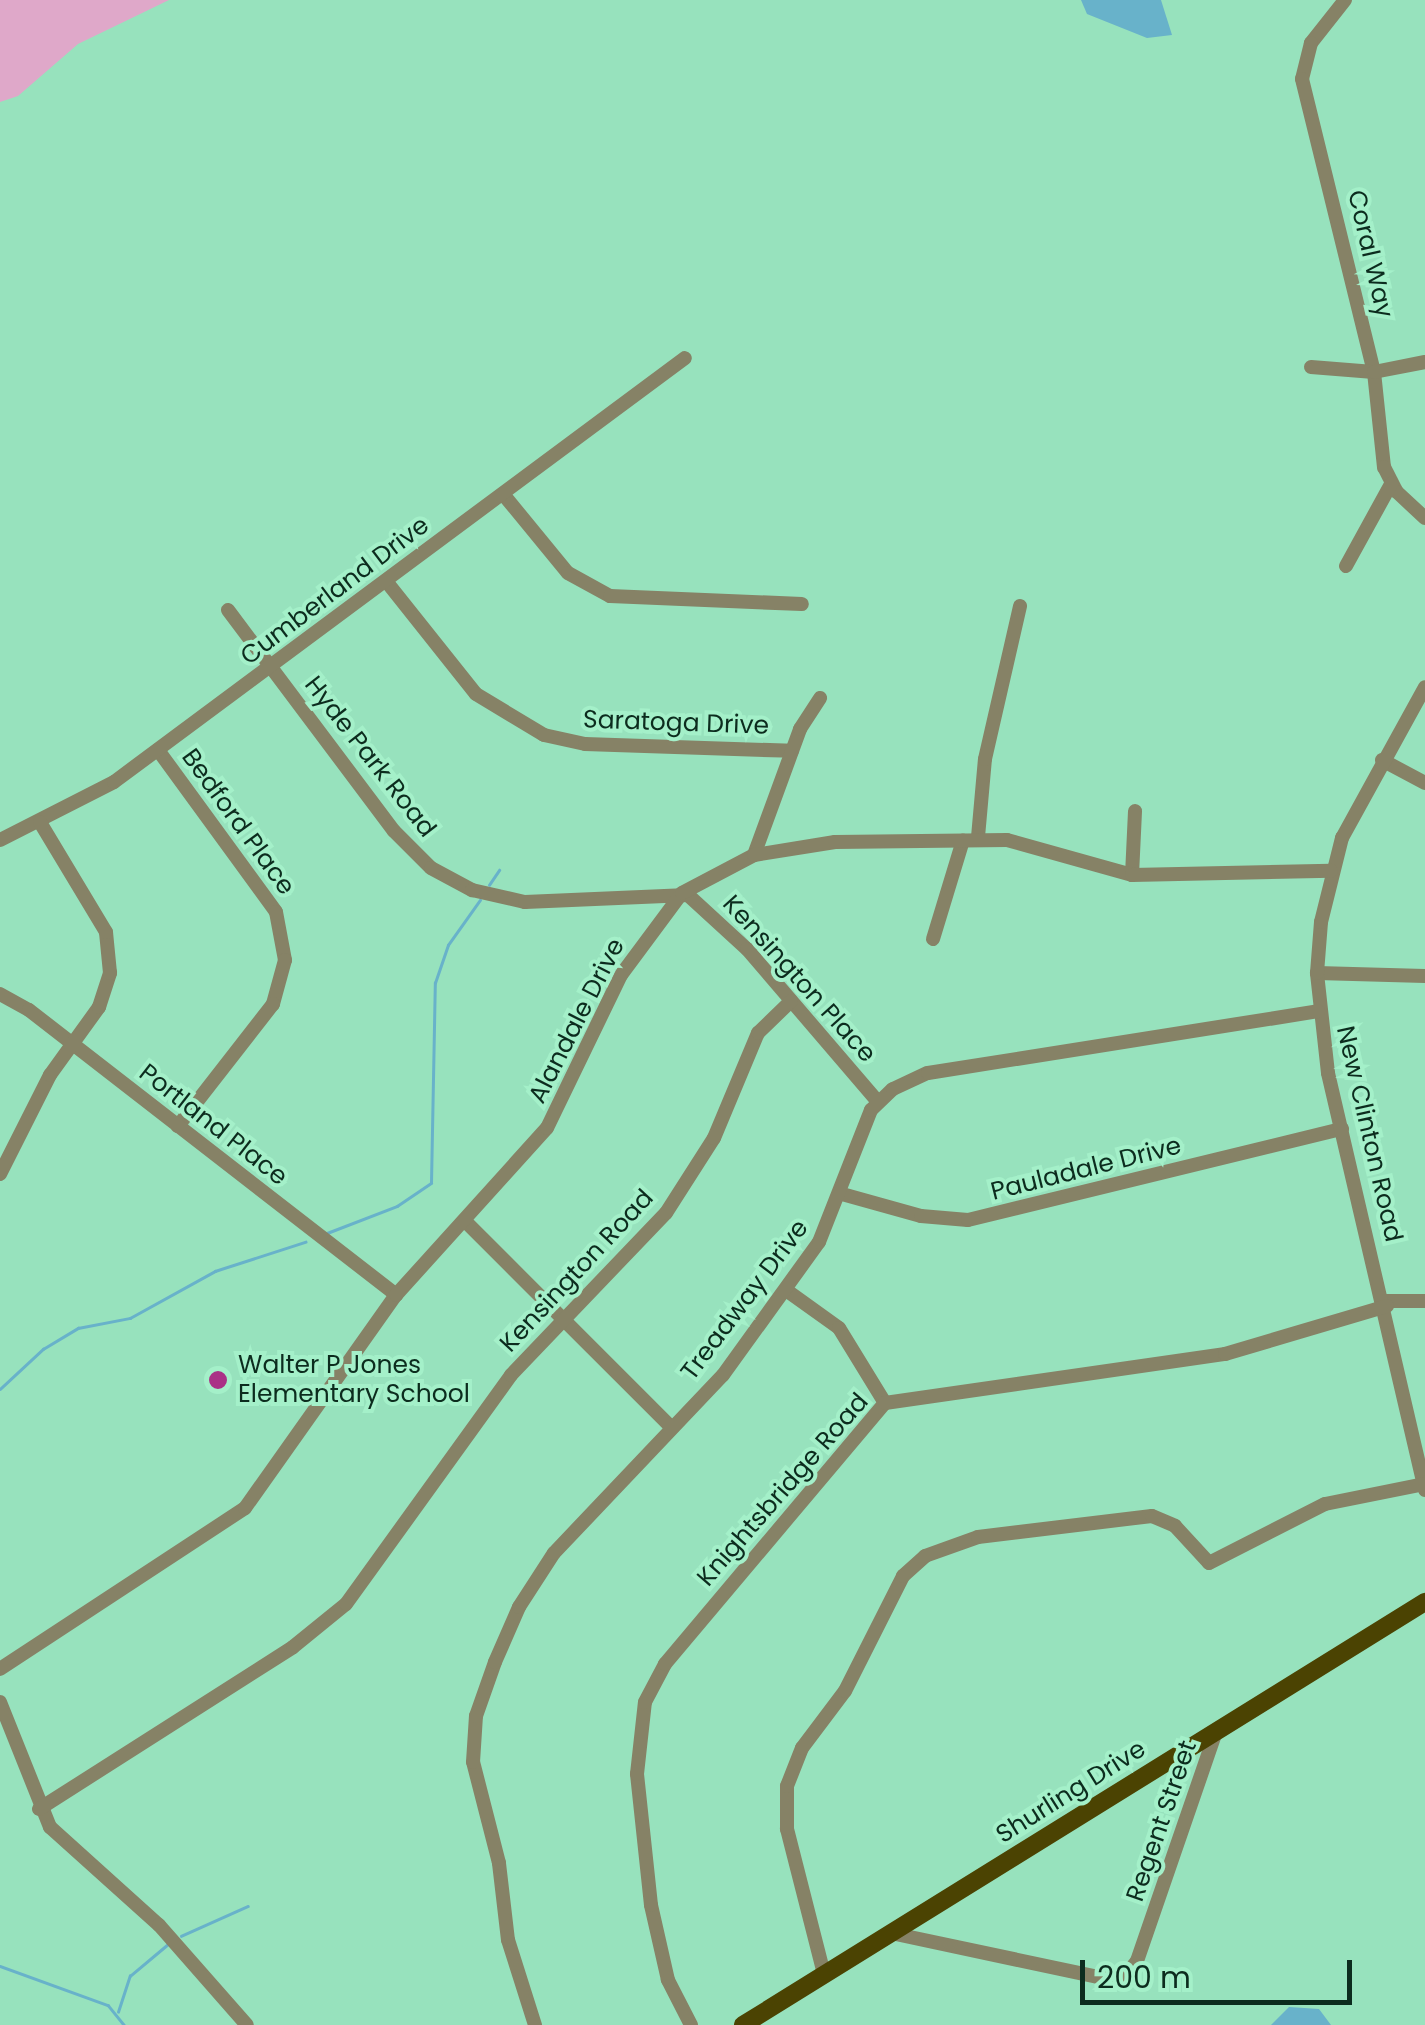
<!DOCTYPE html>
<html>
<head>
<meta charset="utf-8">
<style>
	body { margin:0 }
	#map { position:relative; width:1425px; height:2025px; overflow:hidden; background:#97e2bd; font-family:Poppins,sans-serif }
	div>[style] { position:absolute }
	.green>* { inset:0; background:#dfa8c9 }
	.water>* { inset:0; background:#68b2ca }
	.stream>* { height:2.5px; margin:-1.25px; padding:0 1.25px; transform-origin:1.25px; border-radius:1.25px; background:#68b2ca }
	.minor>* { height:14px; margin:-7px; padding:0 7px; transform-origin:7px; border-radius:7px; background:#868266 }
	.major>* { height:18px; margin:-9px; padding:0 9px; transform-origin:9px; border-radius:9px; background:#4b4302 }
	.dots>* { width:28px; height:28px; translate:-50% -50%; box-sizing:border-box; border:5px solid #a4f0c9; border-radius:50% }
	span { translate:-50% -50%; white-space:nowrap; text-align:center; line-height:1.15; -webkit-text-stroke:8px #a4f0c9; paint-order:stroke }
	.street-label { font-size:25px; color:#0c2c1e }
	.poi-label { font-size:25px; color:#0c2c1e }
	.left { translate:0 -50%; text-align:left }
	.scale { position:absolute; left:1080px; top:1960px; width:272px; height:45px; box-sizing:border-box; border:5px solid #0c2c1e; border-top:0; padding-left:12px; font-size:30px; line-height:35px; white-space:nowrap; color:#0c2c1e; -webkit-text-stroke:8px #a4f0c9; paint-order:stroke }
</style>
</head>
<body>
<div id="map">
	<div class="green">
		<i style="clip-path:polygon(0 0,169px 0,78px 44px,18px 96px,0 102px)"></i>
	</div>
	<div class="water">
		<i style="clip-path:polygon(1081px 0,1161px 0,1172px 35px,1147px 38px,1087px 14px)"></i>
		<i style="clip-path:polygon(1289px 2007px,1319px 2009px,1331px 2025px,1271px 2025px)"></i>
	</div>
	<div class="stream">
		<i style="left:489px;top:885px;width:18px;rotate:-56deg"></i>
		<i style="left:327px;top:1233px;width:75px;rotate:-21.1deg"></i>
		<i style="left:397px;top:1206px;width:41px;rotate:-34.1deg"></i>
		<i style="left:431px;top:1183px;width:200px;rotate:-88.9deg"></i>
		<i style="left:435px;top:983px;width:40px;rotate:-71.1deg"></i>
		<i style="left:448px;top:945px;width:55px;rotate:-54.6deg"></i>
		<i style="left:0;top:1389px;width:59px;rotate:-42.9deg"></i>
		<i style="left:43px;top:1349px;width:41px;rotate:-31deg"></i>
		<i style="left:78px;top:1328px;width:53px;rotate:-10.9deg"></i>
		<i style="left:130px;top:1318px;width:97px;rotate:-28.9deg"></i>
		<i style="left:215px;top:1271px;width:95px;rotate:-17.9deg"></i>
		<i style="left:181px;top:1936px;width:73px;rotate:-24.1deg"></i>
		<i style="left:0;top:1966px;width:115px;rotate:19.9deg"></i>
		<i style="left:108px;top:2005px;width:26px;rotate:51deg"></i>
		<i style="left:118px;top:2012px;width:38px;rotate:-72deg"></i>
		<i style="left:130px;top:1976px;width:48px;rotate:-40deg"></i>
	</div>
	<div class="minor">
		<i style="left:1345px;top:0;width:55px;rotate:128.3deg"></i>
		<i style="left:1311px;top:43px;width:37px;rotate:104deg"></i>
		<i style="left:1302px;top:79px;width:302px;rotate:76.2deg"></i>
		<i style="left:1374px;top:372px;width:96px;rotate:84deg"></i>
		<i style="left:1384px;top:467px;width:28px;rotate:63deg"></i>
		<i style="left:1397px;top:492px;width:38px;rotate:43deg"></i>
		<i style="left:1311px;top:367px;width:63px;rotate:4.5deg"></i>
		<i style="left:1374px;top:372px;width:52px;rotate:-11.1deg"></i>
		<i style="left:503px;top:494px;width:102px;rotate:50.6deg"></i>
		<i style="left:568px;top:573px;width:48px;rotate:28.7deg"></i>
		<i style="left:610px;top:596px;width:192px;rotate:2.4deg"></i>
		<i style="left:1346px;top:566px;width:94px;rotate:-61.2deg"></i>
		<i style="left:386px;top:581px;width:144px;rotate:51.5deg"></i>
		<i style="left:476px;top:694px;width:79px;rotate:31.1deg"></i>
		<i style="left:544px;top:735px;width:42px;rotate:12.4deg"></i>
		<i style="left:585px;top:744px;width:207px;rotate:1.9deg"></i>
		<i style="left:228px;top:610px;width:276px;rotate:53.1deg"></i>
		<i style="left:394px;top:831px;width:52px;rotate:45deg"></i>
		<i style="left:431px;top:868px;width:47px;rotate:28.2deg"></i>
		<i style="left:472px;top:890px;width:54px;rotate:12.8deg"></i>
		<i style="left:525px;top:902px;width:163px;rotate:-2.5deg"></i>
		<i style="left:688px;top:895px;width:80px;rotate:42.5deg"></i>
		<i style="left:747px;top:949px;width:201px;rotate:49.4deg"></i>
		<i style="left:158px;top:750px;width:200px;rotate:53.9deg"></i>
		<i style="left:276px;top:912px;width:49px;rotate:79.4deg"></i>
		<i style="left:285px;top:960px;width:46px;rotate:105.3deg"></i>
		<i style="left:273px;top:1004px;width:155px;rotate:127.9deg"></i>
		<i style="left:1382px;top:760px;width:49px;rotate:28.1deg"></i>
		<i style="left:978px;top:837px;width:78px;rotate:-84.9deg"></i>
		<i style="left:985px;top:759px;width:157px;rotate:-77.1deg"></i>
		<i style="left:0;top:840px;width:128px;rotate:-27deg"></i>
		<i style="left:114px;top:782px;width:711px;rotate:-36.6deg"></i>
		<i style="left:754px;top:855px;width:134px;rotate:-69.9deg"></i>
		<i style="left:800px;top:729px;width:37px;rotate:-57deg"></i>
		<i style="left:1132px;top:875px;width:64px;rotate:-87.3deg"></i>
		<i style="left:933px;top:939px;width:103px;rotate:-73.1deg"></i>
		<i style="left:1317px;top:973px;width:108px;rotate:1.6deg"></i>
		<i style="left:0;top:994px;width:33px;rotate:29deg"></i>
		<i style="left:29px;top:1010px;width:465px;rotate:37.8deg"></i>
		<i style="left:0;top:1174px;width:111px;rotate:-63.2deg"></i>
		<i style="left:50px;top:1075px;width:84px;rotate:-54.2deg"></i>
		<i style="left:99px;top:1007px;width:36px;rotate:-72deg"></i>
		<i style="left:110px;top:973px;width:41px;rotate:-95.6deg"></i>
		<i style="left:106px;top:932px;width:128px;rotate:-121deg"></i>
		<i style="left:842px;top:1194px;width:82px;rotate:15.6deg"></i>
		<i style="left:921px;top:1216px;width:47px;rotate:4.9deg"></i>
		<i style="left:968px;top:1220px;width:385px;rotate:-13.7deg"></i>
		<i style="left:467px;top:1223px;width:288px;rotate:45deg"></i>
		<i style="left:786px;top:1290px;width:65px;rotate:35.6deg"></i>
		<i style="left:839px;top:1328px;width:88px;rotate:58.5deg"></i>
		<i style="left:1386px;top:1301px;width:39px"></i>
		<i style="left:1425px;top:1490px;width:428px;rotate:-103.1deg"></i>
		<i style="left:1328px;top:1073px;width:101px;rotate:-96.3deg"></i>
		<i style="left:1317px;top:973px;width:51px;rotate:-85.5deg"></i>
		<i style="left:1321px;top:922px;width:87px;rotate:-76deg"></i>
		<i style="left:1342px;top:838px;width:172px;rotate:-61.2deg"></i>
		<i style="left:0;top:1669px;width:293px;rotate:-33.3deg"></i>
		<i style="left:245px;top:1508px;width:261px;rotate:-54.7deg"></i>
		<i style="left:396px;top:1295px;width:225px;rotate:-47.9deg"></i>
		<i style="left:547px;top:1128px;width:170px;rotate:-64.2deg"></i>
		<i style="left:621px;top:975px;width:102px;rotate:-53.4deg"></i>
		<i style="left:682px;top:893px;width:81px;rotate:-27.8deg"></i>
		<i style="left:754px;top:855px;width:82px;rotate:-9.1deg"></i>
		<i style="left:835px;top:842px;width:172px;rotate:-0.7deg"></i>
		<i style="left:1007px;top:840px;width:130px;rotate:15.6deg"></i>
		<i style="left:1132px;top:875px;width:199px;rotate:-1.2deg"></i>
		<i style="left:0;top:1702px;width:135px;rotate:68.2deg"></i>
		<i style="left:50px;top:1827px;width:147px;rotate:42deg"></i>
		<i style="left:159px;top:1925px;width:133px;rotate:48.7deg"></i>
		<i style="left:39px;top:1809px;width:301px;rotate:-32.5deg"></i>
		<i style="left:293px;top:1647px;width:68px;rotate:-39.1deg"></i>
		<i style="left:346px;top:1604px;width:282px;rotate:-54.2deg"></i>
		<i style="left:511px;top:1375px;width:224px;rotate:-46.3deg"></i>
		<i style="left:666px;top:1213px;width:89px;rotate:-57.4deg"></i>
		<i style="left:714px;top:1138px;width:114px;rotate:-67.3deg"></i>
		<i style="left:758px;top:1033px;width:46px;rotate:-44.1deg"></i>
		<i style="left:891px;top:1933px;width:216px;rotate:12deg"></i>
		<i style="left:1102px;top:1978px;width:23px;rotate:-5deg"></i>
		<i style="left:1125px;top:1976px;width:19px;rotate:-51deg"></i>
		<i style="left:1137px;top:1961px;width:240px;rotate:-71deg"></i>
		<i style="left:824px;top:1974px;width:150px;rotate:-104.3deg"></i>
		<i style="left:787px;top:1829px;width:43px;rotate:-90deg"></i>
		<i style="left:787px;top:1786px;width:41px;rotate:-68.5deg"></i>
		<i style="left:802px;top:1748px;width:71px;rotate:-53deg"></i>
		<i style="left:845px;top:1691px;width:129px;rotate:-63.2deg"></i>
		<i style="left:903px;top:1576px;width:30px;rotate:-42deg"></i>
		<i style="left:925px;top:1556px;width:56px;rotate:-19.7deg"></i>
		<i style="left:978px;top:1537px;width:175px;rotate:-6.9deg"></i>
		<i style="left:1152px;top:1516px;width:25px;rotate:23deg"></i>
		<i style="left:1175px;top:1526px;width:50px;rotate:47.4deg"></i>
		<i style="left:1209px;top:1563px;width:130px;rotate:-27deg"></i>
		<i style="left:1325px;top:1504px;width:101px;rotate:-11.4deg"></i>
		<i style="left:535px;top:2025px;width:89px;rotate:-107.6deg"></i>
		<i style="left:508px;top:1940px;width:78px;rotate:-96.7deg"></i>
		<i style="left:499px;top:1863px;width:104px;rotate:-104.4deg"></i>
		<i style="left:473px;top:1762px;width:46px;rotate:-86.3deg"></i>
		<i style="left:476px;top:1716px;width:57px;rotate:-70.6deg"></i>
		<i style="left:495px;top:1662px;width:60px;rotate:-66.4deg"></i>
		<i style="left:519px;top:1607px;width:64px;rotate:-57.1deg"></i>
		<i style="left:554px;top:1553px;width:245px;rotate:-46.5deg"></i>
		<i style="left:723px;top:1375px;width:164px;rotate:-54.2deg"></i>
		<i style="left:819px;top:1242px;width:142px;rotate:-68.5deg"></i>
		<i style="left:871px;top:1110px;width:30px;rotate:-44deg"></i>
		<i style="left:893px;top:1089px;width:38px;rotate:-25deg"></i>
		<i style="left:928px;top:1073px;width:395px;rotate:-9deg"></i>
		<i style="left:691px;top:2025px;width:51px;rotate:-117.1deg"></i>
		<i style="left:668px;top:1980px;width:77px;rotate:-102.8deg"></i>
		<i style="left:651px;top:1905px;width:132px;rotate:-96.1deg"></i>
		<i style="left:637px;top:1774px;width:72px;rotate:-83.7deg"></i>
		<i style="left:645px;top:1702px;width:43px;rotate:-62.2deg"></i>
		<i style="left:665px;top:1664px;width:341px;rotate:-49.9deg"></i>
		<i style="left:885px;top:1403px;width:344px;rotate:-8.2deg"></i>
		<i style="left:1225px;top:1354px;width:169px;rotate:-16.5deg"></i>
	</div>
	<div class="major">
		<i style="left:743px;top:2025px;width:803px;rotate:-31.81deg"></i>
	</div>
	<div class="dots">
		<i style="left:218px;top:1380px;background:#aa3186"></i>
	</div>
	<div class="street-label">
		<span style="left:1370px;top:254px;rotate:77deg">Coral Way</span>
		<span style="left:335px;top:591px;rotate:-37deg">Cumberland Drive</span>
		<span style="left:676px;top:723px;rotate:2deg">Saratoga Drive</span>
		<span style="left:370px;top:757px;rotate:52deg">Hyde Park Road</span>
		<span style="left:238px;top:822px;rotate:54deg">Bedford Place</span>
		<span style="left:799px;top:979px;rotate:48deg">Kensington Place</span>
		<span style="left:577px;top:1021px;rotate:-63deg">Alandale Drive</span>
		<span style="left:213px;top:1125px;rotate:38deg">Portland Place</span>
		<span style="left:1369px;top:1134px;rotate:77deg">New Clinton Road</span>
		<span style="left:1086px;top:1169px;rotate:-14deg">Pauladale Drive</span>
		<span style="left:577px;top:1271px;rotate:-47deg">Kensington Road</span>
		<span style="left:745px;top:1300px;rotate:-53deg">Treadway Drive</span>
		<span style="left:783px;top:1490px;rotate:-49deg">Knightsbridge Road</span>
		<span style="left:1071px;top:1792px;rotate:-32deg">Shurling Drive</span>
		<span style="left:1162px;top:1821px;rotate:-71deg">Regent Street</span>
	</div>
	<div class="poi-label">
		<span class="left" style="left:238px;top:1380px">Walter P Jones<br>Elementary School</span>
	</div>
	<div class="scale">200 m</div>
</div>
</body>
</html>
